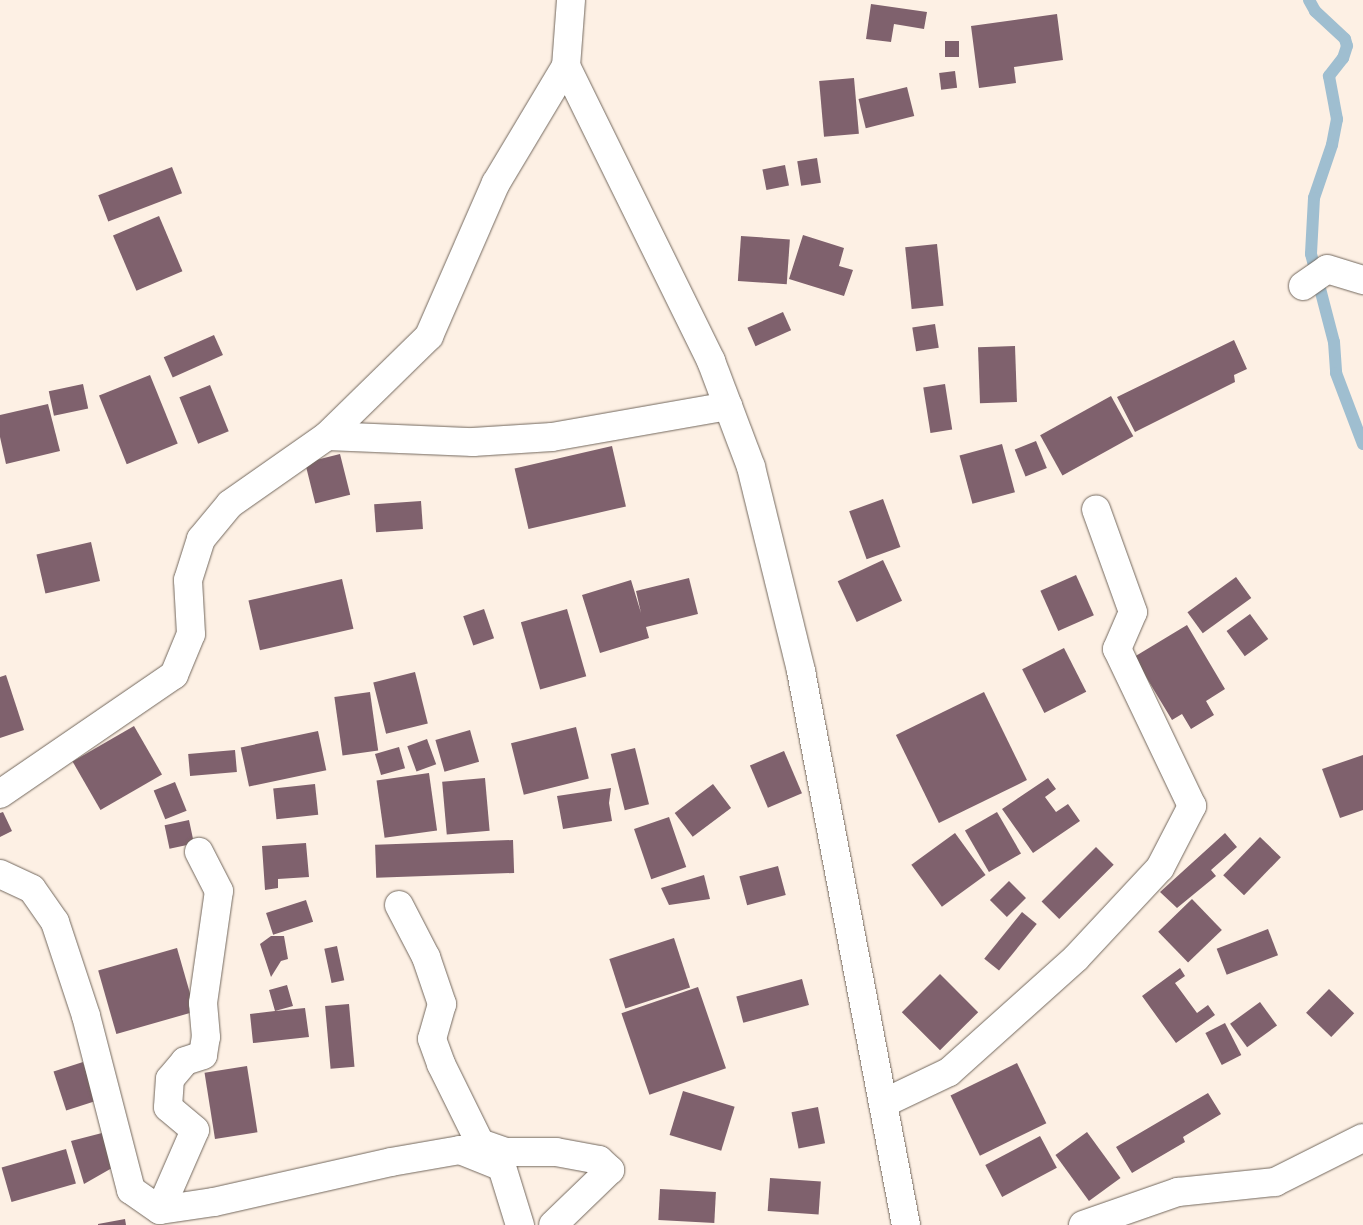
<!DOCTYPE html>
<html>
<head>
<meta charset="utf-8">
<style>
	body { margin:0 }
	#map { position:relative; width:1363px; height:1225px; overflow:hidden; background:#fdf0e4; font-family:"DM Sans",sans-serif }
	div>[style] { position:absolute }
	.stream>* { height:12px; margin:-6px; padding:0 6px; transform-origin:6px; border-radius:6px; background:#9fbed0 }
	.building>* { inset:0; background:#7f616d; transform-origin:0 0 }
	.roads { filter:drop-shadow(0 0 1px #73685e) drop-shadow(0 0 1px #73685e) }
	.minor>* { height:28px; margin:-14px; padding:0 14px; transform-origin:14px; border-radius:14px; background:#fff }
	span { translate:-50% -50%; white-space:nowrap; text-align:center; line-height:1.15; -webkit-text-stroke:5px #fff; paint-order:stroke }
</style>
</head>
<body>
<div id="map">
	<div class="stream">
		<i style="left:1309px;top:0;width:13px;rotate:61deg"></i>
		<i style="left:1315px;top:11px;width:41px;rotate:43deg"></i>
		<i style="left:1345px;top:39px;width:7px;rotate:74deg"></i>
		<i style="left:1347px;top:46px;width:13px;rotate:108deg"></i>
		<i style="left:1343px;top:58px;width:23px;rotate:128deg"></i>
		<i style="left:1329px;top:76px;width:44px;rotate:79.5deg"></i>
		<i style="left:1337px;top:119px;width:26px;rotate:101deg"></i>
		<i style="left:1332px;top:145px;width:56px;rotate:108.8deg"></i>
		<i style="left:1314px;top:198px;width:56px;rotate:93.1deg"></i>
		<i style="left:1311px;top:254px;width:91px;rotate:75.4deg"></i>
		<i style="left:1334px;top:342px;width:31px;rotate:86deg"></i>
		<i style="left:1336px;top:373px;width:76px;rotate:69.2deg"></i>
	</div>
	<div class="building">
		<i style="clip-path:polygon(871px 4px,927px 12px,924px 29px,894px 24px,891px 42px,866px 39px)"></i>
		<i style="clip-path:polygon(1057px 14px,1063px 60px,1014px 67px,1016px 83px,979px 88px,971px 26px)"></i>
		<i style="left:945px;top:41px;width:14px;height:16px"></i>
		<i style="left:955px;top:71px;width:17px;height:16px;rotate:83deg"></i>
		<i style="left:854px;top:78px;width:56px;height:35px;rotate:85deg"></i>
		<i style="left:907px;top:87px;width:30px;height:50px;rotate:76deg"></i>
		<i style="left:817px;top:158px;width:25px;height:20px;rotate:81deg"></i>
		<i style="left:785px;top:165px;width:21px;height:23px;rotate:79deg"></i>
		<i style="left:172px;top:167px;width:28px;height:79px;rotate:69deg"></i>
		<i style="left:159px;top:216px;width:60px;height:50px;rotate:67deg"></i>
		<i style="clip-path:polygon(803px 235px,844px 248px,839px 266px,853px 270px,844px 296px,789px 279px)"></i>
		<i style="left:741px;top:236px;width:49px;height:45px;rotate:4deg"></i>
		<i style="left:937px;top:244px;width:62px;height:32px;rotate:84deg"></i>
		<i style="left:783px;top:312px;width:20px;height:39px;rotate:66deg"></i>
		<i style="left:935px;top:324px;width:24px;height:23px;rotate:81deg"></i>
		<i style="left:214px;top:335px;width:22px;height:55px;rotate:66deg"></i>
		<i style="clip-path:polygon(1234px 340px,1247px 369px,1234px 375px,1235px 382px,1135px 432px,1117px 397px)"></i>
		<i style="left:1015px;top:346px;width:56px;height:37px;rotate:88deg"></i>
		<i style="left:150px;top:375px;width:74px;height:55px;rotate:68deg"></i>
		<i style="left:83px;top:384px;width:25px;height:35px;rotate:78deg"></i>
		<i style="left:945px;top:384px;width:46px;height:22px;rotate:81deg"></i>
		<i style="left:210px;top:385px;width:50px;height:33px;rotate:68deg"></i>
		<i style="left:1111px;top:396px;width:46px;height:81px;rotate:61deg"></i>
		<i style="clip-path:polygon(48px 404px,60px 451px,6px 464px,0 437px,0 415px)"></i>
		<i style="left:1036px;top:441px;width:29px;height:23px;rotate:68deg"></i>
		<i style="left:1002px;top:444px;width:50px;height:44px;rotate:75deg"></i>
		<i style="left:612px;top:446px;width:62px;height:100px;rotate:77deg"></i>
		<i style="left:340px;top:454px;width:42px;height:36px;rotate:76deg"></i>
		<i style="left:883px;top:499px;width:51px;height:36px;rotate:70deg"></i>
		<i style="left:421px;top:501px;width:28px;height:47px;rotate:86deg"></i>
		<i style="left:91px;top:542px;width:40px;height:56px;rotate:77deg"></i>
		<i style="left:883px;top:560px;width:45px;height:50px;rotate:65deg"></i>
		<i style="left:1076px;top:575px;width:44px;height:39px;rotate:66deg"></i>
		<i style="left:1236px;top:577px;width:26px;height:60px;rotate:54deg"></i>
		<i style="clip-path:polygon(689px 578px,698px 614px,646px 627px,649px 638px,600px 653px,582px 595px,631px 580px,641px 613px,636px 591px)"></i>
		<i style="left:342px;top:579px;width:51px;height:96px;rotate:77deg"></i>
		<i style="left:484px;top:609px;width:31px;height:22px;rotate:71deg"></i>
		<i style="left:567px;top:609px;width:70px;height:48px;rotate:74deg"></i>
		<i style="left:1250px;top:614px;width:31px;height:29px;rotate:54deg"></i>
		<i style="clip-path:polygon(1187px 625px,1225px 689px,1206px 701px,1214px 715px,1191px 729px,1182px 714px,1172px 720px,1134px 657px)"></i>
		<i style="left:1064px;top:648px;width:49px;height:47px;rotate:63deg"></i>
		<i style="left:415px;top:672px;width:53px;height:43px;rotate:76deg"></i>
		<i style="clip-path:polygon(6px 675px,24px 730px,0 738px,0 677px)"></i>
		<i style="left:370px;top:692px;width:59px;height:36px;rotate:82deg"></i>
		<i style="left:984px;top:692px;width:98px;height:98px;rotate:64deg"></i>
		<i style="left:134px;top:726px;width:56px;height:71px;rotate:60deg"></i>
		<i style="left:576px;top:727px;width:53px;height:67px;rotate:76deg"></i>
		<i style="left:470px;top:730px;width:33px;height:36px;rotate:74deg"></i>
		<i style="left:318px;top:731px;width:40px;height:79px;rotate:78deg"></i>
		<i style="left:427px;top:739px;width:27px;height:21px;rotate:70deg"></i>
		<i style="left:399px;top:747px;width:22px;height:25px;rotate:74deg"></i>
		<i style="left:635px;top:748px;width:58px;height:25px;rotate:76deg"></i>
		<i style="left:235px;top:750px;width:22px;height:47px;rotate:85deg"></i>
		<i style="left:784px;top:751px;width:46px;height:37px;rotate:67deg"></i>
		<i style="clip-path:polygon(1363px 755px,1363px 810px,1340px 818px,1322px 769px)"></i>
		<i style="left:429px;top:773px;width:58px;height:53px;rotate:82deg"></i>
		<i style="left:485px;top:778px;width:53px;height:43px;rotate:85deg"></i>
		<i style="clip-path:polygon(1048px 778px,1056px 789px,1045px 797px,1056px 812px,1068px 804px,1080px 821px,1033px 853px,1002px 809px)"></i>
		<i style="left:175px;top:782px;width:31px;height:23px;rotate:68deg"></i>
		<i style="left:315px;top:784px;width:31px;height:42px;rotate:84deg"></i>
		<i style="left:713px;top:784px;width:30px;height:48px;rotate:53deg"></i>
		<i style="clip-path:polygon(611px 788px,609px 803px,612px 821px,563px 829px,557px 796px)"></i>
		<i style="clip-path:polygon(3px 812px,12px 831px,0 837px,0 813px)"></i>
		<i style="left:997px;top:812px;width:48px;height:37px;rotate:60deg"></i>
		<i style="left:669px;top:817px;width:53px;height:37px;rotate:71deg"></i>
		<i style="left:189px;top:820px;width:24px;height:25px;rotate:78deg"></i>
		<i style="left:955px;top:833px;width:52px;height:54px;rotate:54deg"></i>
		<i style="clip-path:polygon(1225px 833px,1237px 847px,1211px 870px,1216px 876px,1177px 908px,1160px 892px)"></i>
		<i style="left:1260px;top:837px;width:29px;height:53px;rotate:44deg"></i>
		<i style="left:513px;top:840px;width:33px;height:138px;rotate:88deg"></i>
		<i style="clip-path:polygon(306px 843px,309px 877px,278px 879px,278px 888px,265px 890px,262px 846px)"></i>
		<i style="left:1096px;top:847px;width:25px;height:77px;rotate:45deg"></i>
		<i style="left:778px;top:866px;width:30px;height:40px;rotate:75deg"></i>
		<i style="clip-path:polygon(704px 875px,710px 899px,669px 905px,661px 888px)"></i>
		<i style="left:1009px;top:881px;width:24px;height:27px;rotate:45deg"></i>
		<i style="left:1192px;top:899px;width:43px;height:47px;rotate:46deg"></i>
		<i style="left:306px;top:900px;width:23px;height:42px;rotate:72deg"></i>
		<i style="left:1022px;top:912px;width:19px;height:60px;rotate:39deg"></i>
		<i style="left:1268px;top:929px;width:28px;height:55px;rotate:69deg"></i>
		<i style="clip-path:polygon(271px 936px,284px 936px,288px 959px,281px 961px,271px 977px,260px 944px)"></i>
		<i style="left:674px;top:938px;width:52px;height:68px;rotate:72deg"></i>
		<i style="left:337px;top:946px;width:35px;height:13px;rotate:78deg"></i>
		<i style="left:177px;top:948px;width:66px;height:82px;rotate:74deg"></i>
		<i style="clip-path:polygon(1180px 968px,1185px 976px,1175px 983px,1197px 1013px,1208px 1005px,1215px 1015px,1176px 1043px,1142px 996px)"></i>
		<i style="left:940px;top:974px;width:54px;height:54px;rotate:45deg"></i>
		<i style="left:802px;top:979px;width:27px;height:68px;rotate:75deg"></i>
		<i style="clip-path:polygon(287px 985px,293px 1006px,275px 1011px,305px 1008px,309px 1037px,253px 1043px,250px 1014px,275px 1011px,269px 990px)"></i>
		<i style="left:698px;top:987px;width:86px;height:81px;rotate:71deg"></i>
		<i style="left:1329px;top:989px;width:35px;height:33px;rotate:44deg"></i>
		<i style="left:1260px;top:1002px;width:29px;height:37px;rotate:54deg"></i>
		<i style="left:349px;top:1004px;width:63px;height:24px;rotate:85deg"></i>
		<i style="left:1225px;top:1023px;width:36px;height:22px;rotate:63deg"></i>
		<i style="left:83px;top:1062px;width:41px;height:31px;rotate:72deg"></i>
		<i style="left:1017px;top:1063px;width:67px;height:74px;rotate:64deg"></i>
		<i style="left:247px;top:1066px;width:67px;height:43px;rotate:81deg"></i>
		<i style="left:683px;top:1091px;width:54px;height:46px;rotate:17deg"></i>
		<i style="clip-path:polygon(1208px 1093px,1221px 1114px,1183px 1137px,1185px 1142px,1132px 1173px,1116px 1147px)"></i>
		<i style="left:818px;top:1107px;width:37px;height:27px;rotate:79deg"></i>
		<i style="left:1087px;top:1132px;width:57px;height:39px;rotate:54deg"></i>
		<i style="clip-path:polygon(102px 1133px,112px 1168px,84px 1184px,71px 1141px)"></i>
		<i style="left:1040px;top:1136px;width:36px;height:62px;rotate:62deg"></i>
		<i style="left:66px;top:1149px;width:36px;height:67px;rotate:74deg"></i>
		<i style="left:770px;top:1178px;width:51px;height:33px;rotate:4deg"></i>
		<i style="left:660px;top:1189px;width:56px;height:31px;rotate:3deg"></i>
		<i style="clip-path:polygon(125px 1219px,126px 1225px,98px 1225px,98px 1224px)"></i>
	</div>
	<div class="roads">
		<div class="minor">
			<i style="left:571px;top:0;width:66px;rotate:94.3deg"></i>
			<i style="left:566px;top:66px;width:329px;rotate:63.8deg"></i>
			<i style="left:711px;top:361px;width:113px;rotate:69.3deg"></i>
			<i style="left:751px;top:467px;width:210px;rotate:76.2deg"></i>
			<i style="left:801px;top:671px;width:564px;rotate:79.27deg"></i>
			<i style="left:1303px;top:286px;width:29px;rotate:-35deg"></i>
			<i style="left:1327px;top:269px;width:38px;rotate:17deg"></i>
			<i style="left:327px;top:436px;width:146px;rotate:2.4deg"></i>
			<i style="left:473px;top:442px;width:79px;rotate:-3.6deg"></i>
			<i style="left:552px;top:437px;width:179px;rotate:-10deg"></i>
			<i style="left:0;top:794px;width:211px;rotate:-34.4deg"></i>
			<i style="left:174px;top:675px;width:44px;rotate:-67.5deg"></i>
			<i style="left:191px;top:634px;width:54px;rotate:-93.2deg"></i>
			<i style="left:188px;top:580px;width:43px;rotate:-72.4deg"></i>
			<i style="left:201px;top:539px;width:45px;rotate:-50.4deg"></i>
			<i style="left:230px;top:504px;width:118px;rotate:-35deg"></i>
			<i style="left:327px;top:436px;width:143px;rotate:-44.4deg"></i>
			<i style="left:429px;top:336px;width:167px;rotate:-66.4deg"></i>
			<i style="left:496px;top:183px;width:136px;rotate:-59.1deg"></i>
			<i style="left:0;top:874px;width:35px;rotate:25deg"></i>
			<i style="left:32px;top:889px;width:40px;rotate:55.1deg"></i>
			<i style="left:55px;top:922px;width:99px;rotate:71.7deg"></i>
			<i style="left:86px;top:1016px;width:180px;rotate:75.5deg"></i>
			<i style="left:131px;top:1190px;width:35px;rotate:35deg"></i>
			<i style="left:160px;top:1210px;width:55px;rotate:-8.4deg"></i>
			<i style="left:214px;top:1202px;width:181px;rotate:-12.7deg"></i>
			<i style="left:391px;top:1162px;width:70px;rotate:-9.9deg"></i>
			<i style="left:460px;top:1150px;width:45px;rotate:22deg"></i>
			<i style="left:502px;top:1167px;width:61px;rotate:72.8deg"></i>
			<i style="left:399px;top:905px;width:59px;rotate:62.6deg"></i>
			<i style="left:426px;top:957px;width:50px;rotate:71.2deg"></i>
			<i style="left:442px;top:1004px;width:36px;rotate:106deg"></i>
			<i style="left:432px;top:1039px;width:27px;rotate:70deg"></i>
			<i style="left:441px;top:1064px;width:88px;rotate:63.7deg"></i>
			<i style="left:480px;top:1143px;width:28px;rotate:19deg"></i>
			<i style="left:506px;top:1152px;width:50px"></i>
			<i style="left:556px;top:1152px;width:44px;rotate:10.5deg"></i>
			<i style="left:599px;top:1160px;width:15px;rotate:42deg"></i>
			<i style="left:610px;top:1170px;width:79px;rotate:136deg"></i>
			<i style="left:884px;top:1103px;width:72px;rotate:-25.5deg"></i>
			<i style="left:949px;top:1072px;width:171px;rotate:-41.9deg"></i>
			<i style="left:1076px;top:958px;width:123px;rotate:-47deg"></i>
			<i style="left:1160px;top:868px;width:70px;rotate:-62.7deg"></i>
			<i style="left:1192px;top:806px;width:174px;rotate:-115.5deg"></i>
			<i style="left:1117px;top:649px;width:40px;rotate:-66.6deg"></i>
			<i style="left:1133px;top:612px;width:109px;rotate:-109.8deg"></i>
			<i style="left:160px;top:1210px;width:87px;rotate:-66.4deg"></i>
			<i style="left:195px;top:1130px;width:35px;rotate:-140deg"></i>
			<i style="left:168px;top:1107px;width:28px;rotate:-86deg"></i>
			<i style="left:170px;top:1079px;width:23px;rotate:-50deg"></i>
			<i style="left:185px;top:1061px;width:19px;rotate:-18deg"></i>
			<i style="left:203px;top:1055px;width:18px;rotate:-81deg"></i>
			<i style="left:206px;top:1037px;width:34px;rotate:-95deg"></i>
			<i style="left:203px;top:1003px;width:113px;rotate:-81.9deg"></i>
			<i style="left:219px;top:891px;width:44px;rotate:-117.1deg"></i>
			<i style="left:1083px;top:1225px;width:101px;rotate:-19.2deg"></i>
			<i style="left:1178px;top:1192px;width:98px;rotate:-5.9deg"></i>
			<i style="left:1275px;top:1182px;width:98px;rotate:-26.6deg"></i>
		</div>
	</div>
</div>
</body>
</html>
